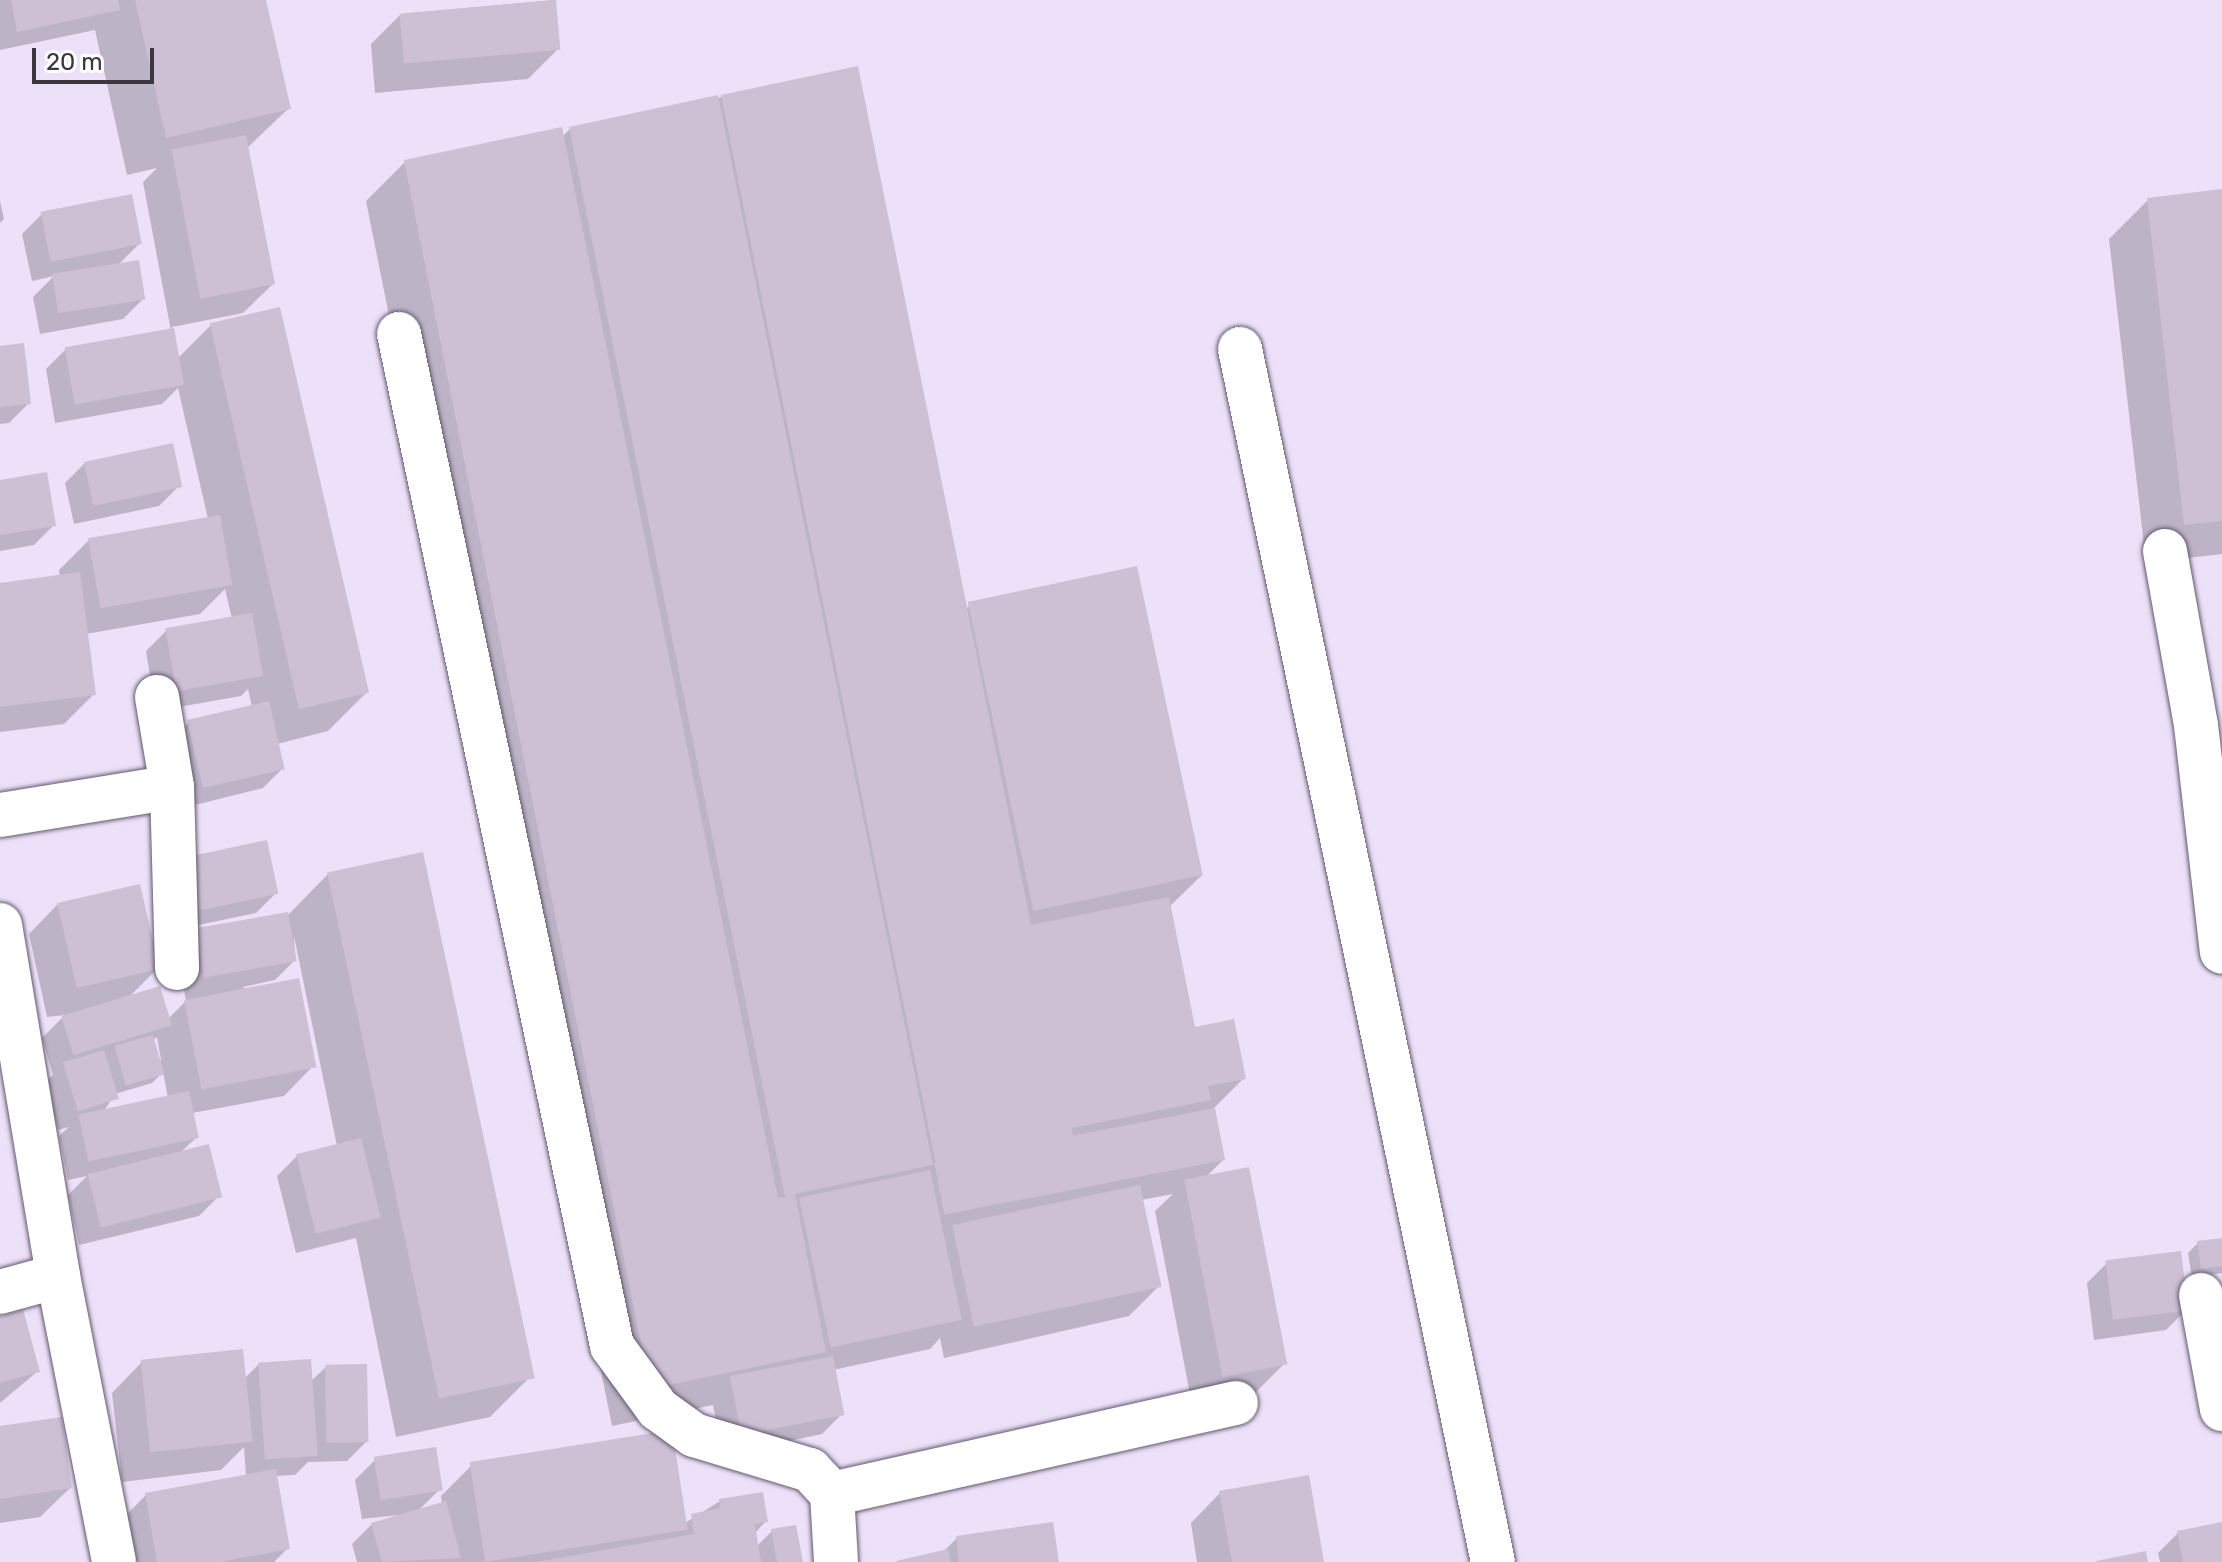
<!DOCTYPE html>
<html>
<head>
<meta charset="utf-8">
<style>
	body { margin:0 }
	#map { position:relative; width:2222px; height:1562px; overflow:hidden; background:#ece1f8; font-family:Rubik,sans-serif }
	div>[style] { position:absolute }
	.shadow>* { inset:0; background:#0003 }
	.building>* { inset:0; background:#cdbfd4; transform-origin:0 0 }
	.roads { filter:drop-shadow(0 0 2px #63596d) drop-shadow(0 0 2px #63596d) }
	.minor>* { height:44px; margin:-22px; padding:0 22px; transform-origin:22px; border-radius:22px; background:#fff }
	span { translate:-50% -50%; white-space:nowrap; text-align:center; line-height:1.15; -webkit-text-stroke:6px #fff; paint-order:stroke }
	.scale { position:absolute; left:32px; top:48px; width:122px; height:36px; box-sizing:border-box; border:4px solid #3b373f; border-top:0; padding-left:10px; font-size:24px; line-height:28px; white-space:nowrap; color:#3b373f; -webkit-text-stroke:6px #fff; paint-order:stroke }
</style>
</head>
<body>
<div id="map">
	<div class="shadow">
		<i style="clip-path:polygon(0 0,264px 0,289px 108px,247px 148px,273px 284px,243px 313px,172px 327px,178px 358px,211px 325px,367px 692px,328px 731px,277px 744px,283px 768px,263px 788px,183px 808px,168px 743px,188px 723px,252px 707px,248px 689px,241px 696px,156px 711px,146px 651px,166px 631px,232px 619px,225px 589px,200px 614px,86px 634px,94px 694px,64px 724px,0 732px,0 585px,60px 577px,59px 570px,89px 540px,208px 519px,178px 388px,162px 404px,55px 423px,46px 369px,66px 349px,171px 331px,143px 182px,157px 168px,127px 175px,95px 30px,0 50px)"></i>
		<i style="clip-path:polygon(554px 0,558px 49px,528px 79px,375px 93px,371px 44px,401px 14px)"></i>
		<i style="clip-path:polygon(722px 97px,965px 610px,969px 606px,1202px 875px,1169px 907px,1194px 1029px,1244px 1078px,1213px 1109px,1223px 1160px,1205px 1178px,1285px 1363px,1255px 1393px,1192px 1405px,1155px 1211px,1173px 1194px,1141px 1200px,1159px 1286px,1129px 1316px,944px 1358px,940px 1338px,930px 1349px,833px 1370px,842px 1414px,822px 1434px,723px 1455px,713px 1405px,612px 1426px,366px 201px,405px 162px,562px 137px,570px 129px)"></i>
		<i style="clip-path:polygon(2222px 191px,2222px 554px,2146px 563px,2109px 239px,2148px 200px)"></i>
		<i style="clip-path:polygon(0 201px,4px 219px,0 223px)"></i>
		<i style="clip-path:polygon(42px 214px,140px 243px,117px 266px,143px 299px,123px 319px,40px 334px,33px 297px,54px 276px,32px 281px,22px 234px)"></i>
		<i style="clip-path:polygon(0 348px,29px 403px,9px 423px,0 424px)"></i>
		<i style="clip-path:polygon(85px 463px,179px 486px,159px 506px,74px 524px,65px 483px)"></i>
		<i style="clip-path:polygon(0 482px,54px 525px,34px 545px,0 551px)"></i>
		<i style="clip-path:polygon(evenodd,328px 874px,529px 1378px,490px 1417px,396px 1437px,356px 1238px,296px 1253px,277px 1176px,297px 1156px,337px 1146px,294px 936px,295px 960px,275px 980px,243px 987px,313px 1066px,284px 1096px,192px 1113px,197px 1137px,181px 1152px,219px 1196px,199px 1216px,79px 1245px,68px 1195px,87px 1176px,68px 1180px,59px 1136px,69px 1127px,58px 1130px,44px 1084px,53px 1075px,42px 1038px,62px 1018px,74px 1014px,47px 1017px,29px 934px,58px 904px,157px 969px,128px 998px,168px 1019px,186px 1001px,177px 952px,197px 932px,289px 914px,328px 874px,157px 1037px,161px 1060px,158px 1060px,152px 1041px,157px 1037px,328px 874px,163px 1072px,168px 1098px,104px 1111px,115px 1094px,152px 1083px,163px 1072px)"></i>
		<i style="clip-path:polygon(160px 881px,276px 893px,256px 913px,170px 931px)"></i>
		<i style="clip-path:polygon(2222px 1240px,2222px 1273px,2192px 1278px,2188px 1253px,2198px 1243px)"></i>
		<i style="clip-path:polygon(2107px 1263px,2186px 1310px,2166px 1330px,2094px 1340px,2087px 1283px)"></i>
		<i style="clip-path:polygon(0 1318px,38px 1371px,0 1403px)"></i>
		<i style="clip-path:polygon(141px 1363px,244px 1379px,259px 1364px,310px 1382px,326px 1367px,367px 1441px,347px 1461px,308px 1462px,295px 1475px,275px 1476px,288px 1548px,274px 1562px,122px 1562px,116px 1525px,146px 1495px,246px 1476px,244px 1447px,221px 1470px,122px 1482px,112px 1393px)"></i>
		<i style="clip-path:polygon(0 1428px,70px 1488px,40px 1517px,0 1523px)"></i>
		<i style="clip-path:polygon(375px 1460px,440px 1489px,418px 1511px,442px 1504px,441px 1496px,471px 1466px,685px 1523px,720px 1501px,766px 1521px,755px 1533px,757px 1546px,772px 1531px,801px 1562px,357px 1562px,352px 1544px,372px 1524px,408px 1514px,362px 1519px,355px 1480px)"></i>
		<i style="clip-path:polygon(1220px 1493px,1322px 1562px,1197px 1562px,1191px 1523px)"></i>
		<i style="clip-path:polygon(2222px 1524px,2222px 1562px,2160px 1562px,2158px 1553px,2178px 1533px)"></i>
		<i style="clip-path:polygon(957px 1538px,1057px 1562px,899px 1562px,942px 1553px)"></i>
	</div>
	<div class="building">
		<i style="clip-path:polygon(11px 0,118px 0,120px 10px,17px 32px)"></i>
		<i style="clip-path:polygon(135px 0,266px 0,291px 109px,166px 138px)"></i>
		<i style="left:556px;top:0;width:50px;height:157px;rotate:85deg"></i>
		<i style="clip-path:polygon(858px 66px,1031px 925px,1169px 897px,1195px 1027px,1234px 1019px,1246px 1079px,1208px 1086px,1211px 1100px,1072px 1128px,1073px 1136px,936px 1165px,721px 95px)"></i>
		<i style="clip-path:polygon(718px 95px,933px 1165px,795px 1194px,826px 1352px,650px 1389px,404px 160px,562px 127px,778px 1198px,785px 1197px,569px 127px)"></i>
		<i style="left:246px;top:135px;width:152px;height:76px;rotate:79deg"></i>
		<i style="clip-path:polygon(2222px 189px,2222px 521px,2184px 525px,2147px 198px)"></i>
		<i style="left:132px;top:194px;width:51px;height:93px;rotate:79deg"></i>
		<i style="left:139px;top:260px;width:40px;height:88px;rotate:81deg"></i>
		<i style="left:280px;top:307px;width:396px;height:72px;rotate:77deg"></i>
		<i style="left:174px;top:328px;width:58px;height:111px;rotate:80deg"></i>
		<i style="clip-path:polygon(24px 343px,31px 404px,0 407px,0 346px)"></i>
		<i style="left:173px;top:443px;width:45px;height:91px;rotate:78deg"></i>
		<i style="clip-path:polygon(47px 472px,56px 526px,0 535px,0 480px)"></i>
		<i style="left:220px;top:515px;width:71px;height:134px;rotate:80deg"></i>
		<i style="left:1137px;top:566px;width:316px;height:173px;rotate:78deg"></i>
		<i style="clip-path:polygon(80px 572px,96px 695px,0 707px,0 583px)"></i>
		<i style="left:252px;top:613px;width:64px;height:88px;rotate:80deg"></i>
		<i style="left:269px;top:701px;width:70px;height:84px;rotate:77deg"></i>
		<i style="left:267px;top:840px;width:55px;height:90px;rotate:78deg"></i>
		<i style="left:423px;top:852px;width:538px;height:98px;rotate:78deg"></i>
		<i style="left:140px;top:884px;width:87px;height:85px;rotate:77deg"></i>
		<i style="left:288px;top:912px;width:50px;height:94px;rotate:80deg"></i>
		<i style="left:299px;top:978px;width:91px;height:117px;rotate:79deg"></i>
		<i style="left:160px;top:986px;width:41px;height:103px;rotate:73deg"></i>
		<i style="left:153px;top:1035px;width:41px;height:40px;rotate:74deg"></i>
		<i style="left:104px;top:1050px;width:51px;height:43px;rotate:73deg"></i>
		<i style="left:189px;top:1091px;width:48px;height:113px;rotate:78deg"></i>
		<i style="left:1215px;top:1108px;width:53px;height:286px;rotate:79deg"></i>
		<i style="left:361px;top:1138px;width:82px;height:67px;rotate:76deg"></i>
		<i style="left:209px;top:1144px;width:55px;height:125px;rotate:76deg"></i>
		<i style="left:1249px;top:1167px;width:201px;height:66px;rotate:79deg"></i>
		<i style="left:930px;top:1170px;width:153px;height:134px;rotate:78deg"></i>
		<i style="left:1140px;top:1185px;width:104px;height:192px;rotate:78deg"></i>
		<i style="clip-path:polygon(2222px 1238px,2222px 1266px,2201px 1269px,2197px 1241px)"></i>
		<i style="left:2181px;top:1251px;width:60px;height:76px;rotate:83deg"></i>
		<i style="clip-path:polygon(23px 1309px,40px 1372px,0 1383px,0 1316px)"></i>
		<i style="left:243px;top:1349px;width:93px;height:103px;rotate:84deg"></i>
		<i style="left:833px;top:1356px;width:60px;height:105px;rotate:79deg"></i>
		<i style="left:311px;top:1359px;width:97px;height:53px;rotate:86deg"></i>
		<i style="left:367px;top:1364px;width:78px;height:42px;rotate:89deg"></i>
		<i style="clip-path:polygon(62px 1417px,72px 1488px,0 1499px,0 1426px)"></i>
		<i style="left:672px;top:1430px;width:101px;height:205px;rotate:81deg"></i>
		<i style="left:436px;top:1447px;width:44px;height:63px;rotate:81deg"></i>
		<i style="clip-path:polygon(276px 1469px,290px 1549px,220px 1562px,157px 1562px,145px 1493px)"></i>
		<i style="clip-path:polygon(1309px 1475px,1324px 1562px,1232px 1562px,1219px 1491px)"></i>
		<i style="clip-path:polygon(763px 1492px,768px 1522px,755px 1524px,761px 1562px,536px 1562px,694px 1534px,691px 1514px,720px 1508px,719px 1499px)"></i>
		<i style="clip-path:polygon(446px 1501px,461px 1558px,382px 1562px,371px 1523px)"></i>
		<i style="clip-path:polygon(1053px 1522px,1059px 1562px,959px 1562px,956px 1536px)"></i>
		<i style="clip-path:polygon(2222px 1522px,2222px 1562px,2183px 1562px,2177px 1531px)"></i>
		<i style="clip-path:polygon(796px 1525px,803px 1562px,777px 1562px,771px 1529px)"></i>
		<i style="clip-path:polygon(948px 1549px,951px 1562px,896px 1562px,896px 1561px)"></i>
		<i style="clip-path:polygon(2146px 1551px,2148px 1562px,2096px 1562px,2096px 1561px)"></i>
	</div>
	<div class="roads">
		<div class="minor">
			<i style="left:399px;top:334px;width:1034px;rotate:78.11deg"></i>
			<i style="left:612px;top:1346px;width:78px;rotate:53.9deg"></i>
			<i style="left:658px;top:1409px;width:44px;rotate:35.8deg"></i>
			<i style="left:694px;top:1435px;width:121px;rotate:16.8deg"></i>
			<i style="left:810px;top:1470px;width:33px;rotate:47deg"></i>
			<i style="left:832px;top:1494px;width:68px;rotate:86.6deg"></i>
			<i style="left:1240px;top:349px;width:1239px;rotate:78.22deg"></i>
			<i style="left:2165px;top:551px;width:177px;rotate:79.9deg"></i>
			<i style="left:2196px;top:725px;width:228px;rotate:83.5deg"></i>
			<i style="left:157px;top:697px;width:91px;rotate:80.5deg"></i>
			<i style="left:172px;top:787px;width:181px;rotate:88.4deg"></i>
			<i style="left:0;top:815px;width:174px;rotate:-9.2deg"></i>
			<i style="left:0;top:925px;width:356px;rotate:80.6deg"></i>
			<i style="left:58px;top:1276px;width:291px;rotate:78.9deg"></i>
			<i style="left:0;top:1292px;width:60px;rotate:-15.4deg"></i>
			<i style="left:2201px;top:1295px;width:116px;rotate:79.6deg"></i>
			<i style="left:832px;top:1494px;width:414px;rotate:-12.7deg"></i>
		</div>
	</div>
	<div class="scale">20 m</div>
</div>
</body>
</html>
